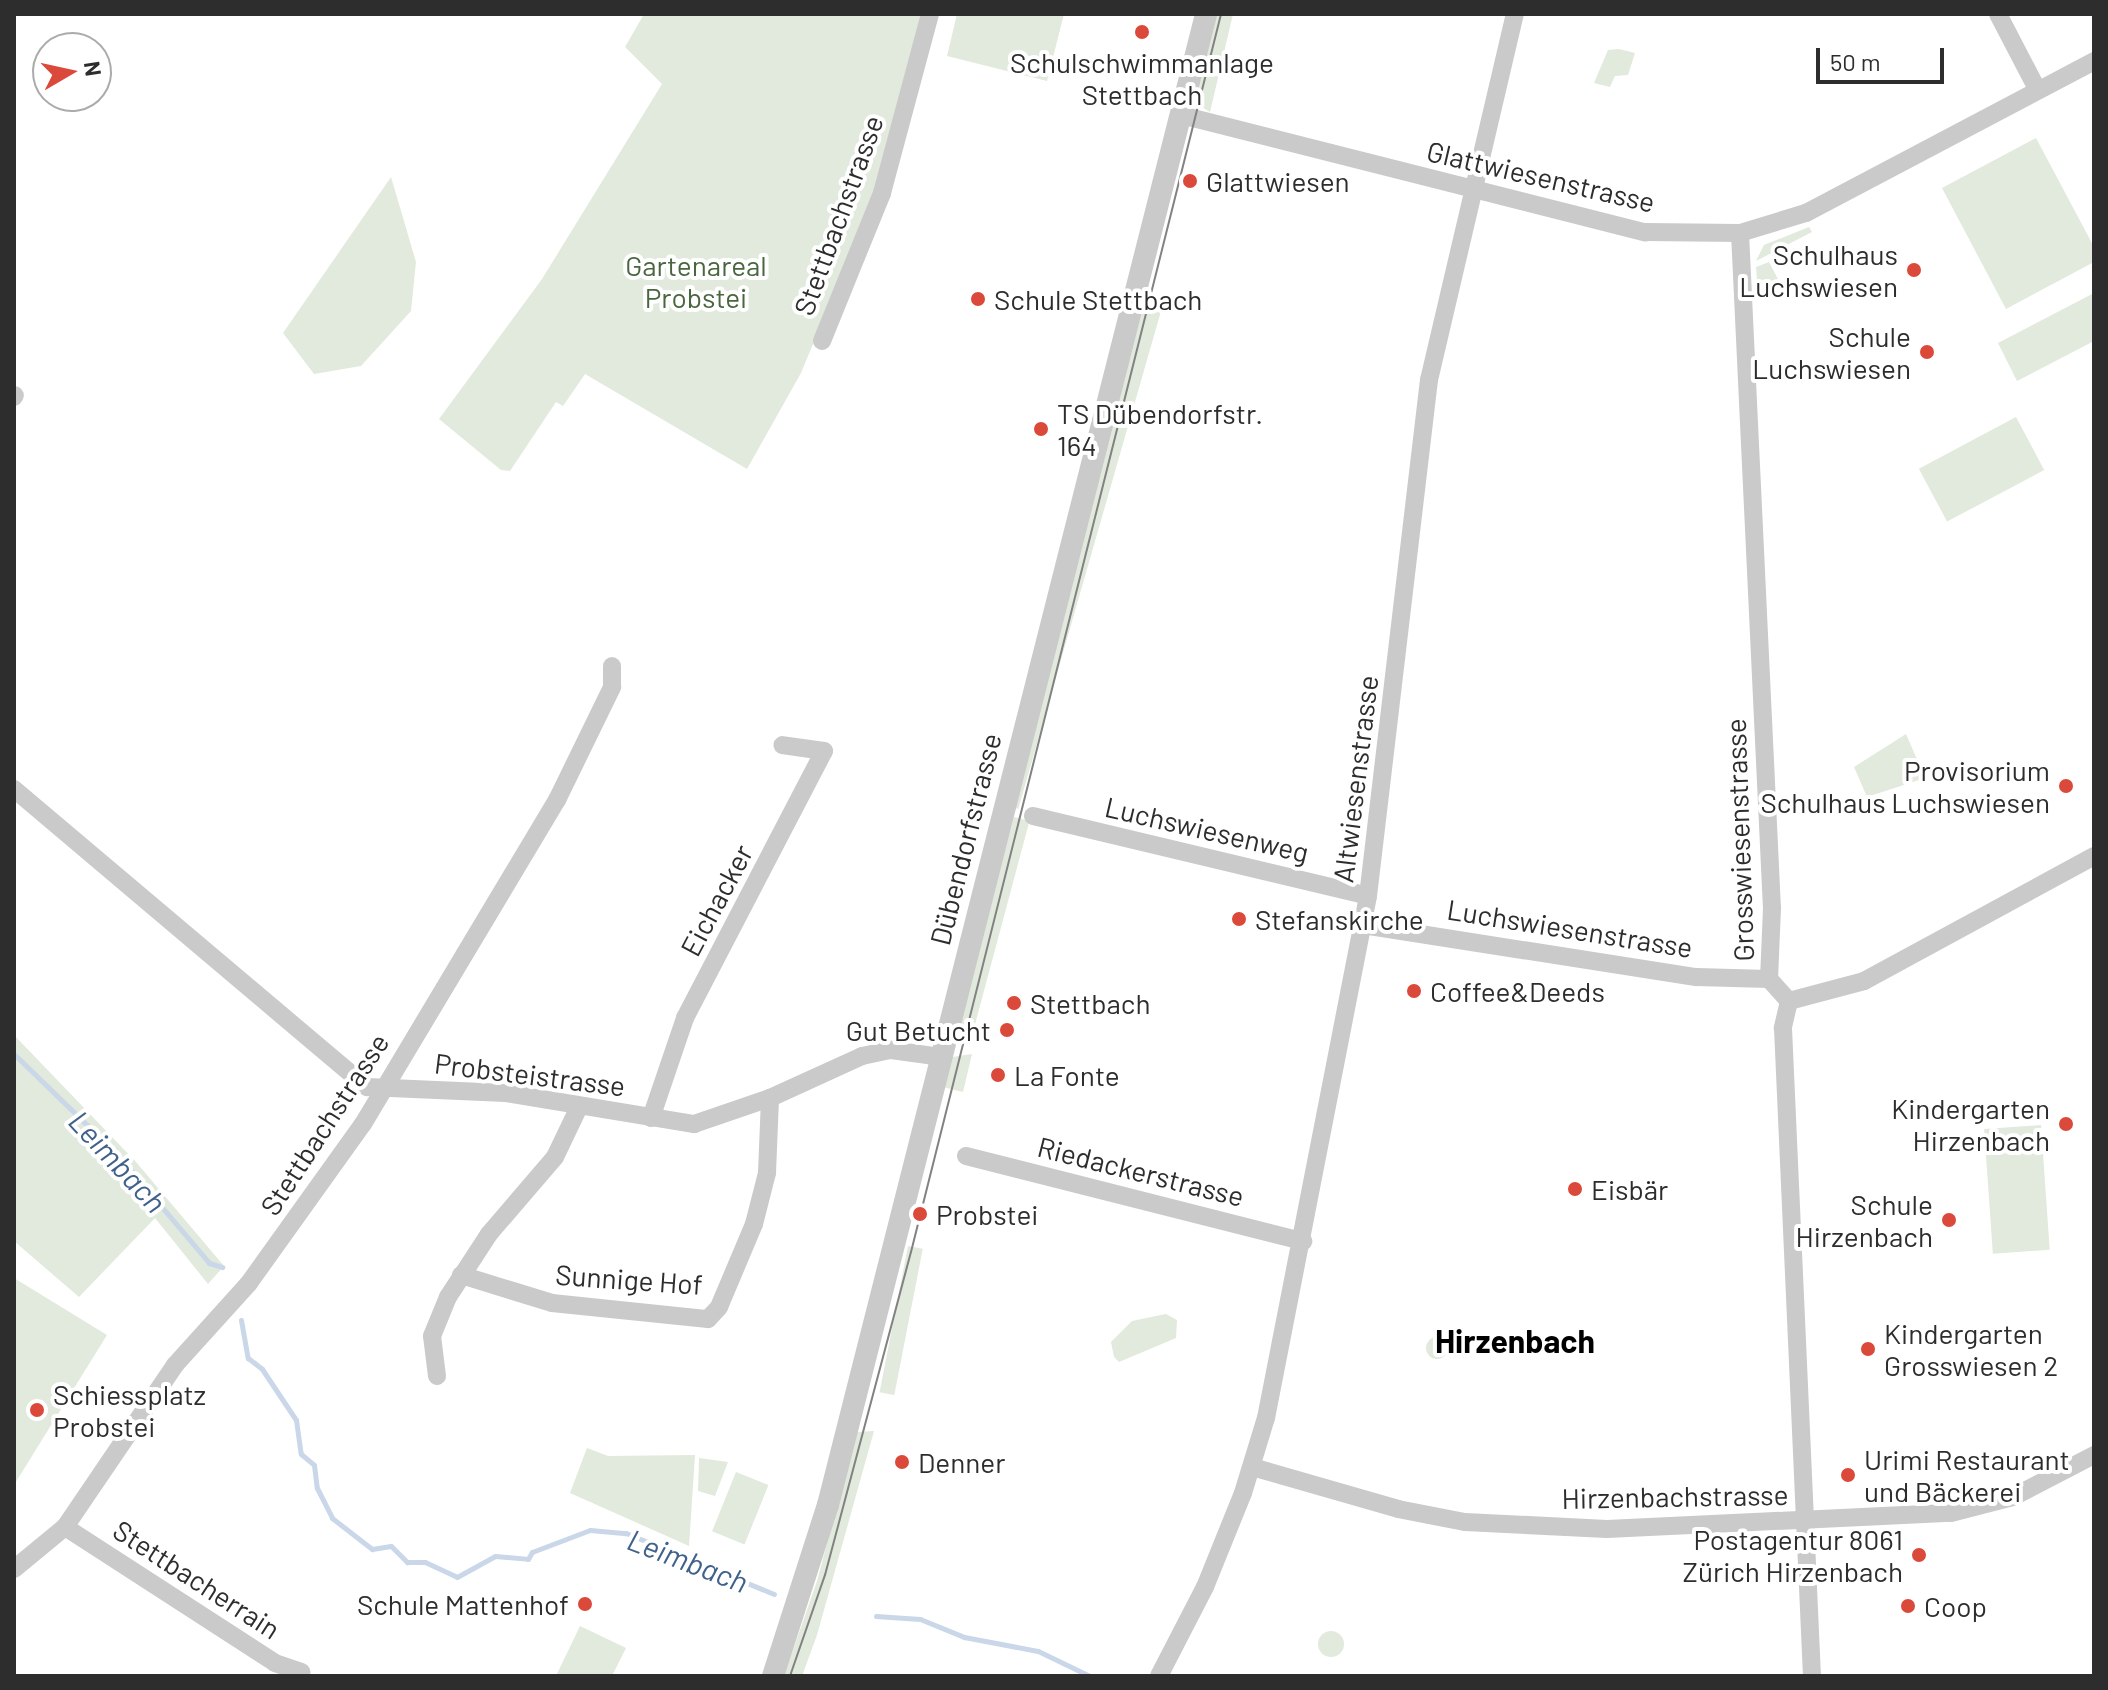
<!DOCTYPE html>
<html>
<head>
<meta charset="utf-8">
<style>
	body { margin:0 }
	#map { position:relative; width:2108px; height:1690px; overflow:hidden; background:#fff; font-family:Barlow,sans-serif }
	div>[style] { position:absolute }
	.green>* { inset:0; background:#e1eadc; transform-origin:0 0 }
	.round { border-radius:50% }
	.stream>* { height:5px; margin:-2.5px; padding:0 2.5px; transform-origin:2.5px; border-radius:2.5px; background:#c9d7e9 }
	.minor>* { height:18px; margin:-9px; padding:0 9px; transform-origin:9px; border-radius:9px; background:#cacaca }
	.tertiary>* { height:22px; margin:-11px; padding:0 11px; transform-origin:11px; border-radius:11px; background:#cacaca }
	.tram>* { height:2px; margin:-1px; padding:0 1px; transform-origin:1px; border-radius:1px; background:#828282 }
	.dots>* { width:22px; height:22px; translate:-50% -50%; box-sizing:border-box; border:4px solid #fff; border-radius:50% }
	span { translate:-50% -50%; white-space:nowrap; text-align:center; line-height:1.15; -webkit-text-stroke:8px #fff; paint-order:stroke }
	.poi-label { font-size:28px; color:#2d2d2d }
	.left { translate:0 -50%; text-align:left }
	.right { translate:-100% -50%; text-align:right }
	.street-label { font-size:28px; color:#2d2d2d }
	.park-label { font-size:28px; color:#49663e }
	.water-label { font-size:30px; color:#40618a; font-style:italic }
	.quarter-label { font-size:32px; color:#000; font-weight:700 }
	.frame { position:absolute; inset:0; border:16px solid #2d2d2d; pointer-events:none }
	.north { position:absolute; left:32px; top:32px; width:80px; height:80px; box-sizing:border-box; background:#fff; border:2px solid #ababab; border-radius:50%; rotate:81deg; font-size:22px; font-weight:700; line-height:32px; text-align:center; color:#2d2d2d }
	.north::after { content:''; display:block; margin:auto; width:28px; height:36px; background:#da4939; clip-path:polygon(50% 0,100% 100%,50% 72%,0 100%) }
	.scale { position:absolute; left:1816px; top:48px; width:128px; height:36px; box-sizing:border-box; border:4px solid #2d2d2d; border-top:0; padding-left:10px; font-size:24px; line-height:28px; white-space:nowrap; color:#2d2d2d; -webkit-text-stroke:6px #fff; paint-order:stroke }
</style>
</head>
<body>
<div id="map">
	<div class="green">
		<i style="clip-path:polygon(644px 14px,924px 14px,876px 191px,801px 373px,747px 469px,585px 374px,563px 406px,556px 402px,510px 471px,501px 470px,439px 419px,542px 279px,662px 84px,625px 47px)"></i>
		<i style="clip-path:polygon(957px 14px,1064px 14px,1047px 81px,947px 56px)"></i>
		<i style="clip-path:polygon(1216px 14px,1233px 14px,1210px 112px,1197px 104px,1196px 95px)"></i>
		<i style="clip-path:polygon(1619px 49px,1635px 53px,1628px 75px,1615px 76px,1610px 87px,1594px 83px,1608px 50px)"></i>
		<i style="clip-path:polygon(2036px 138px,2094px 247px,2094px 262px,2006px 309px,1942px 188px)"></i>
		<i style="clip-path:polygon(391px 177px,416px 262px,411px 311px,361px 366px,314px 374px,283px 333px)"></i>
		<i style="clip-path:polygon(1809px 227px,1812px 232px,1756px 261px,1764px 245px)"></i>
		<i style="clip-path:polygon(1769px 262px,1781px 285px,1758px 293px,1756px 267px)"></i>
		<i style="clip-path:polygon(2094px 293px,2094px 341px,2017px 381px,1998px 343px)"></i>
		<i style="left:1145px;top:298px;width:19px;height:526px;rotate:16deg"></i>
		<i style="left:2016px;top:417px;width:60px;height:110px;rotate:62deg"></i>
		<i style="clip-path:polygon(1906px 734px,1925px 778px,1867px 797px,1854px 767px)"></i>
		<i style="left:1014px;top:817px;width:16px;height:216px;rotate:15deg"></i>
		<i style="clip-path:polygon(14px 1035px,136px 1162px,224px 1266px,208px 1284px,155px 1218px,79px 1297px,14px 1241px)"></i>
		<i style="clip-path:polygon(972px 1054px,963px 1092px,943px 1087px,952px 1057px)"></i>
		<i style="left:2041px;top:1125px;width:125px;height:57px;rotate:86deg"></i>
		<i style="left:908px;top:1246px;width:15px;height:149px;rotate:11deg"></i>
		<i style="clip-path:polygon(14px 1278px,107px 1335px,14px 1485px)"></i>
		<i style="clip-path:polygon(1166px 1314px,1177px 1320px,1176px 1338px,1119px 1362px,1114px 1357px,1111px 1342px,1132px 1321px)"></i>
		<i class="round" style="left:1426px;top:1337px;width:22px;height:22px"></i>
		<i style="clip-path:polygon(874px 1431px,817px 1635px,802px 1676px,784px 1676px,817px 1581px,857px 1432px)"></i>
		<i style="clip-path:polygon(587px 1448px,608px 1456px,695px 1455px,689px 1546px,570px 1493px)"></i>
		<i style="clip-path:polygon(699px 1458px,728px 1462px,715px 1496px,698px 1491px)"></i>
		<i style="left:736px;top:1472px;width:35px;height:64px;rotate:22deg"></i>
		<i style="clip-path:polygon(580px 1626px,626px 1648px,612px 1676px,556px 1676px)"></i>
		<i class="round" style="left:1318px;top:1631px;width:26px;height:26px"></i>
	</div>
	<div class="stream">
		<i style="left:14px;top:1054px;width:144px;rotate:44.2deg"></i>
		<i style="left:117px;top:1154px;width:143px;rotate:49.8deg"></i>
		<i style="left:209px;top:1263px;width:14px;rotate:17deg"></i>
		<i style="left:241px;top:1320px;width:39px;rotate:80deg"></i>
		<i style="left:248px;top:1358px;width:18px;rotate:38deg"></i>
		<i style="left:262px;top:1369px;width:61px;rotate:56.3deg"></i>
		<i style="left:296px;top:1420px;width:34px;rotate:82deg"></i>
		<i style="left:301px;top:1454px;width:17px;rotate:40deg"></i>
		<i style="left:314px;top:1465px;width:23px;rotate:83deg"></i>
		<i style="left:317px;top:1488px;width:34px;rotate:63deg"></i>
		<i style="left:332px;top:1518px;width:51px;rotate:37.8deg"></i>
		<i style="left:372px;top:1549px;width:19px;rotate:-9deg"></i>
		<i style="left:391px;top:1546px;width:23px;rotate:45deg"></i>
		<i style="left:407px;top:1562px;width:18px"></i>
		<i style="left:425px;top:1562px;width:35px;rotate:25deg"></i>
		<i style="left:457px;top:1577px;width:43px;rotate:-28.9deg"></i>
		<i style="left:495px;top:1556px;width:33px;rotate:5deg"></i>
		<i style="left:528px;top:1559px;width:8px;rotate:-60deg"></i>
		<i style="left:532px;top:1552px;width:62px;rotate:-20.8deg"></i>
		<i style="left:590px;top:1530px;width:36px;rotate:5deg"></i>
		<i style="left:626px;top:1533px;width:160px;rotate:22.4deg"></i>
		<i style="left:876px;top:1616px;width:44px;rotate:3.9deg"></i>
		<i style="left:920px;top:1619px;width:48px;rotate:22.2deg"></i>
		<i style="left:964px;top:1637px;width:75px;rotate:10.7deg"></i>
		<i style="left:1038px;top:1651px;width:58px;rotate:25.7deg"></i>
	</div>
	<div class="minor">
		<i style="left:1998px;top:14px;width:85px;rotate:62.5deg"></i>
		<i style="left:1181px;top:115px;width:479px;rotate:14.2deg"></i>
		<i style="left:1645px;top:232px;width:95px;rotate:0.6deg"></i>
		<i style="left:1740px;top:233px;width:69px;rotate:-16.9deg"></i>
		<i style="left:1806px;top:213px;width:326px;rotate:-27.8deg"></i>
		<i style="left:1740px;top:233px;width:676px;rotate:87.29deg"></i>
		<i style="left:1772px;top:908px;width:71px;rotate:92.4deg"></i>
		<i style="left:1769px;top:979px;width:30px;rotate:48deg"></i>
		<i style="left:822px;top:341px;width:160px;rotate:-67.9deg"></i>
		<i style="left:882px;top:193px;width:185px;rotate:-75deg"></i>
		<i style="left:14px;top:397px;width:2px;rotate:-63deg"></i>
		<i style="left:14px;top:789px;width:462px;rotate:40.2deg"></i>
		<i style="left:367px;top:1087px;width:139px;rotate:2.5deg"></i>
		<i style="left:506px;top:1093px;width:191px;rotate:9.4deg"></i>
		<i style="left:694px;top:1124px;width:80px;rotate:-18.9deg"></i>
		<i style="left:770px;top:1098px;width:101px;rotate:-24.5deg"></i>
		<i style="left:862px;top:1056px;width:30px;rotate:-12deg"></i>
		<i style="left:891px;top:1050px;width:50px;rotate:8deg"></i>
		<i style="left:1033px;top:816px;width:344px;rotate:13.4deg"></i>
		<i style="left:1363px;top:925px;width:337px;rotate:8.9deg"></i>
		<i style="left:1696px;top:977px;width:73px;rotate:1.6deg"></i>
		<i style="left:1789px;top:1001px;width:28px;rotate:103deg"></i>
		<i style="left:1783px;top:1028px;width:649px;rotate:87.44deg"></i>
		<i style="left:1789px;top:1001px;width:78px;rotate:-14.9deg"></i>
		<i style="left:1864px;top:981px;width:262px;rotate:-28.5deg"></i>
		<i style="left:651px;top:1118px;width:106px;rotate:-71.2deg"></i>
		<i style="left:685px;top:1018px;width:301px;rotate:-62.5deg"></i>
		<i style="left:824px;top:751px;width:42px;rotate:-171.9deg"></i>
		<i style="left:966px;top:1156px;width:348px;rotate:14.2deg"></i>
		<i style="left:461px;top:1275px;width:95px;rotate:17.1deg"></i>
		<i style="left:552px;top:1303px;width:157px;rotate:5.9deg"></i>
		<i style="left:708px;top:1319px;width:16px;rotate:-47deg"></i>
		<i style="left:719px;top:1307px;width:90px;rotate:-67.1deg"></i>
		<i style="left:754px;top:1224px;width:53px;rotate:-75.7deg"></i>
		<i style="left:767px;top:1173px;width:75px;rotate:-87.7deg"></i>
		<i style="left:437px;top:1376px;width:40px;rotate:-97.1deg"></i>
		<i style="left:432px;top:1336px;width:42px;rotate:-67.7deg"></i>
		<i style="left:448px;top:1297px;width:75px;rotate:-56.9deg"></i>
		<i style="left:489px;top:1234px;width:101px;rotate:-49.4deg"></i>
		<i style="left:555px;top:1157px;width:55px;rotate:-64.4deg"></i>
		<i style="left:1252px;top:1467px;width:152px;rotate:16deg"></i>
		<i style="left:1398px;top:1509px;width:68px;rotate:11deg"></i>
		<i style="left:1465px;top:1522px;width:142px;rotate:2.8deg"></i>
		<i style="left:1607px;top:1529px;width:344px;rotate:-2.7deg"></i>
		<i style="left:1951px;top:1513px;width:64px;rotate:-14.5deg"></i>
		<i style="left:2013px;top:1497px;width:91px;rotate:-27.4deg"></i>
		<i style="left:65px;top:1527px;width:250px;rotate:32.9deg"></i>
		<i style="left:275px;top:1663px;width:28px;rotate:19deg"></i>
		<i style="left:14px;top:1569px;width:66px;rotate:-39.5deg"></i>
		<i style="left:65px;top:1527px;width:196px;rotate:-55.8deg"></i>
		<i style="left:175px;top:1365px;width:110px;rotate:-47.9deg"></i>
		<i style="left:249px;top:1283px;width:196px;rotate:-54.4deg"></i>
		<i style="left:363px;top:1124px;width:378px;rotate:-59.1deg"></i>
		<i style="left:557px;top:800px;width:126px;rotate:-64deg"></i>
		<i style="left:612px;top:687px;width:21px;rotate:-90deg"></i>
		<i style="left:1159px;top:1676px;width:100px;rotate:-62.7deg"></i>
		<i style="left:1205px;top:1587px;width:101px;rotate:-68deg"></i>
		<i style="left:1243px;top:1493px;width:78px;rotate:-73deg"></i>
		<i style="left:1266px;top:1418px;width:532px;rotate:-78.94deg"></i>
		<i style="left:1368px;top:896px;width:520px;rotate:-83.26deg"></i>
		<i style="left:1429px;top:380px;width:376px;rotate:-76.8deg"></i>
	</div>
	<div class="tertiary">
		<i style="left:773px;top:1676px;width:180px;rotate:-72.2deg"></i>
		<i style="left:828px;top:1505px;width:1538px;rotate:-75.77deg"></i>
	</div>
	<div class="tram">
		<i style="left:790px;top:1676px;width:107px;rotate:-70.9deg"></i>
		<i style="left:825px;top:1575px;width:334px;rotate:-75.1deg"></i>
		<i style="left:911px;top:1252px;width:1276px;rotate:-75.94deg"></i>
	</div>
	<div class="dots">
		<i style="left:1142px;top:32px;background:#da4939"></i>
		<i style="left:1190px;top:181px;background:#da4939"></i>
		<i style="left:1914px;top:270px;background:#da4939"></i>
		<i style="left:978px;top:299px;background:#da4939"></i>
		<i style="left:1927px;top:352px;background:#da4939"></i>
		<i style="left:1041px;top:429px;background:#da4939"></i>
		<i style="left:2066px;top:786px;background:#da4939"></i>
		<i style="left:1239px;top:919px;background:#da4939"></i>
		<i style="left:1414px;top:991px;background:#da4939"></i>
		<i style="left:1014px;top:1003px;background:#da4939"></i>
		<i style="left:1007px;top:1030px;background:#da4939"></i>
		<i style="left:998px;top:1075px;background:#da4939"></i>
		<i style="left:2066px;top:1124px;background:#da4939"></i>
		<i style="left:1575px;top:1189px;background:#da4939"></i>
		<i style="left:920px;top:1214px;background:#da4939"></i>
		<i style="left:1949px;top:1220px;background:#da4939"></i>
		<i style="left:1868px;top:1349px;background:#da4939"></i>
		<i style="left:37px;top:1410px;background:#da4939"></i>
		<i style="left:902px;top:1462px;background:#da4939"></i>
		<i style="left:1848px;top:1475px;background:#da4939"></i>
		<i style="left:1919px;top:1555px;background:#da4939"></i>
		<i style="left:585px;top:1604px;background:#da4939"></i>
		<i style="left:1908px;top:1606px;background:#da4939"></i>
	</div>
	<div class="poi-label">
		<span style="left:1142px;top:78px">Schulschwimmanlage<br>Stettbach</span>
		<span class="left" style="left:1206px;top:181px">Glattwiesen</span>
		<span class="right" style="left:1898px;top:270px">Schulhaus<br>Luchswiesen</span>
		<span class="left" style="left:994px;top:299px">Schule Stettbach</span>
		<span class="right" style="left:1911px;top:352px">Schule<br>Luchswiesen</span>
		<span class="left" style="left:1057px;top:429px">TS Dübendorfstr.<br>164</span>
		<span class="right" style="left:2050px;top:786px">Provisorium<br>Schulhaus Luchswiesen</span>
		<span class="left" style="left:1255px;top:919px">Stefanskirche</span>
		<span class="left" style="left:1430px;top:991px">Coffee&amp;Deeds</span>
		<span class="left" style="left:1030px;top:1003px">Stettbach</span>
		<span class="right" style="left:991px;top:1030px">Gut Betucht</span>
		<span class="left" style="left:1014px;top:1075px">La Fonte</span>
		<span class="right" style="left:2050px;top:1124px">Kindergarten<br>Hirzenbach</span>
		<span class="left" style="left:1591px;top:1189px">Eisbär</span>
		<span class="right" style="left:1933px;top:1220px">Schule<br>Hirzenbach</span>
		<span class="left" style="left:936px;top:1214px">Probstei</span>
		<span class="left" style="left:1884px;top:1349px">Kindergarten<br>Grosswiesen 2</span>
		<span class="left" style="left:53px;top:1410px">Schiessplatz<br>Probstei</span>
		<span class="left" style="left:1864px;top:1475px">Urimi Restaurant<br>und Bäckerei</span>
		<span class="left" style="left:918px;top:1462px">Denner</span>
		<span class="right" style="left:1903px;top:1555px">Postagentur 8061<br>Zürich Hirzenbach</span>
		<span class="right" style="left:569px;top:1604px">Schule Mattenhof</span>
		<span class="left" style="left:1924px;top:1606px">Coop</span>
	</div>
	<div class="street-label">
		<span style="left:1541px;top:176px;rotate:13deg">Glattwiesenstrasse</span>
		<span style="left:838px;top:215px;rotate:-70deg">Stettbachstrasse</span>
		<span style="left:1355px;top:779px;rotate:-83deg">Altwiesenstrasse</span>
		<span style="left:1207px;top:829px;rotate:13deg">Luchswiesenweg</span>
		<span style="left:965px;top:839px;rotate:-76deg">Dübendorfstrasse</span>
		<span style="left:1739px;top:840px;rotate:-92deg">Grosswiesenstrasse</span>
		<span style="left:716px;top:900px;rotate:-62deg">Eichacker</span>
		<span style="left:1570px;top:928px;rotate:9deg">Luchswiesenstrasse</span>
		<span style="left:530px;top:1074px;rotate:7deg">Probsteistrasse</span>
		<span style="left:324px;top:1124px;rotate:-57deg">Stettbachstrasse</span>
		<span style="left:1141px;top:1171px;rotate:14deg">Riedackerstrasse</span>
		<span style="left:629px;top:1279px;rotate:4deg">Sunnige Hof</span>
		<span style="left:1675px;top:1496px;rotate:-1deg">Hirzenbachstrasse</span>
		<span style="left:197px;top:1579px;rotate:33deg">Stettbacherrain</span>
	</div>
	<div class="park-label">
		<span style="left:696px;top:281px">Gartenareal<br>Probstei</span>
	</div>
	<div class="water-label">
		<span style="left:118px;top:1161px;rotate:47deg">Leimbach</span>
		<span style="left:688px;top:1560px;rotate:21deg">Leimbach</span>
	</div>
	<div class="quarter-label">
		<span style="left:1515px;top:1340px">Hirzenbach</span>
	</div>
	<div class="frame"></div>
	<div class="north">N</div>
	<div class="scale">50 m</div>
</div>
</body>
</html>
